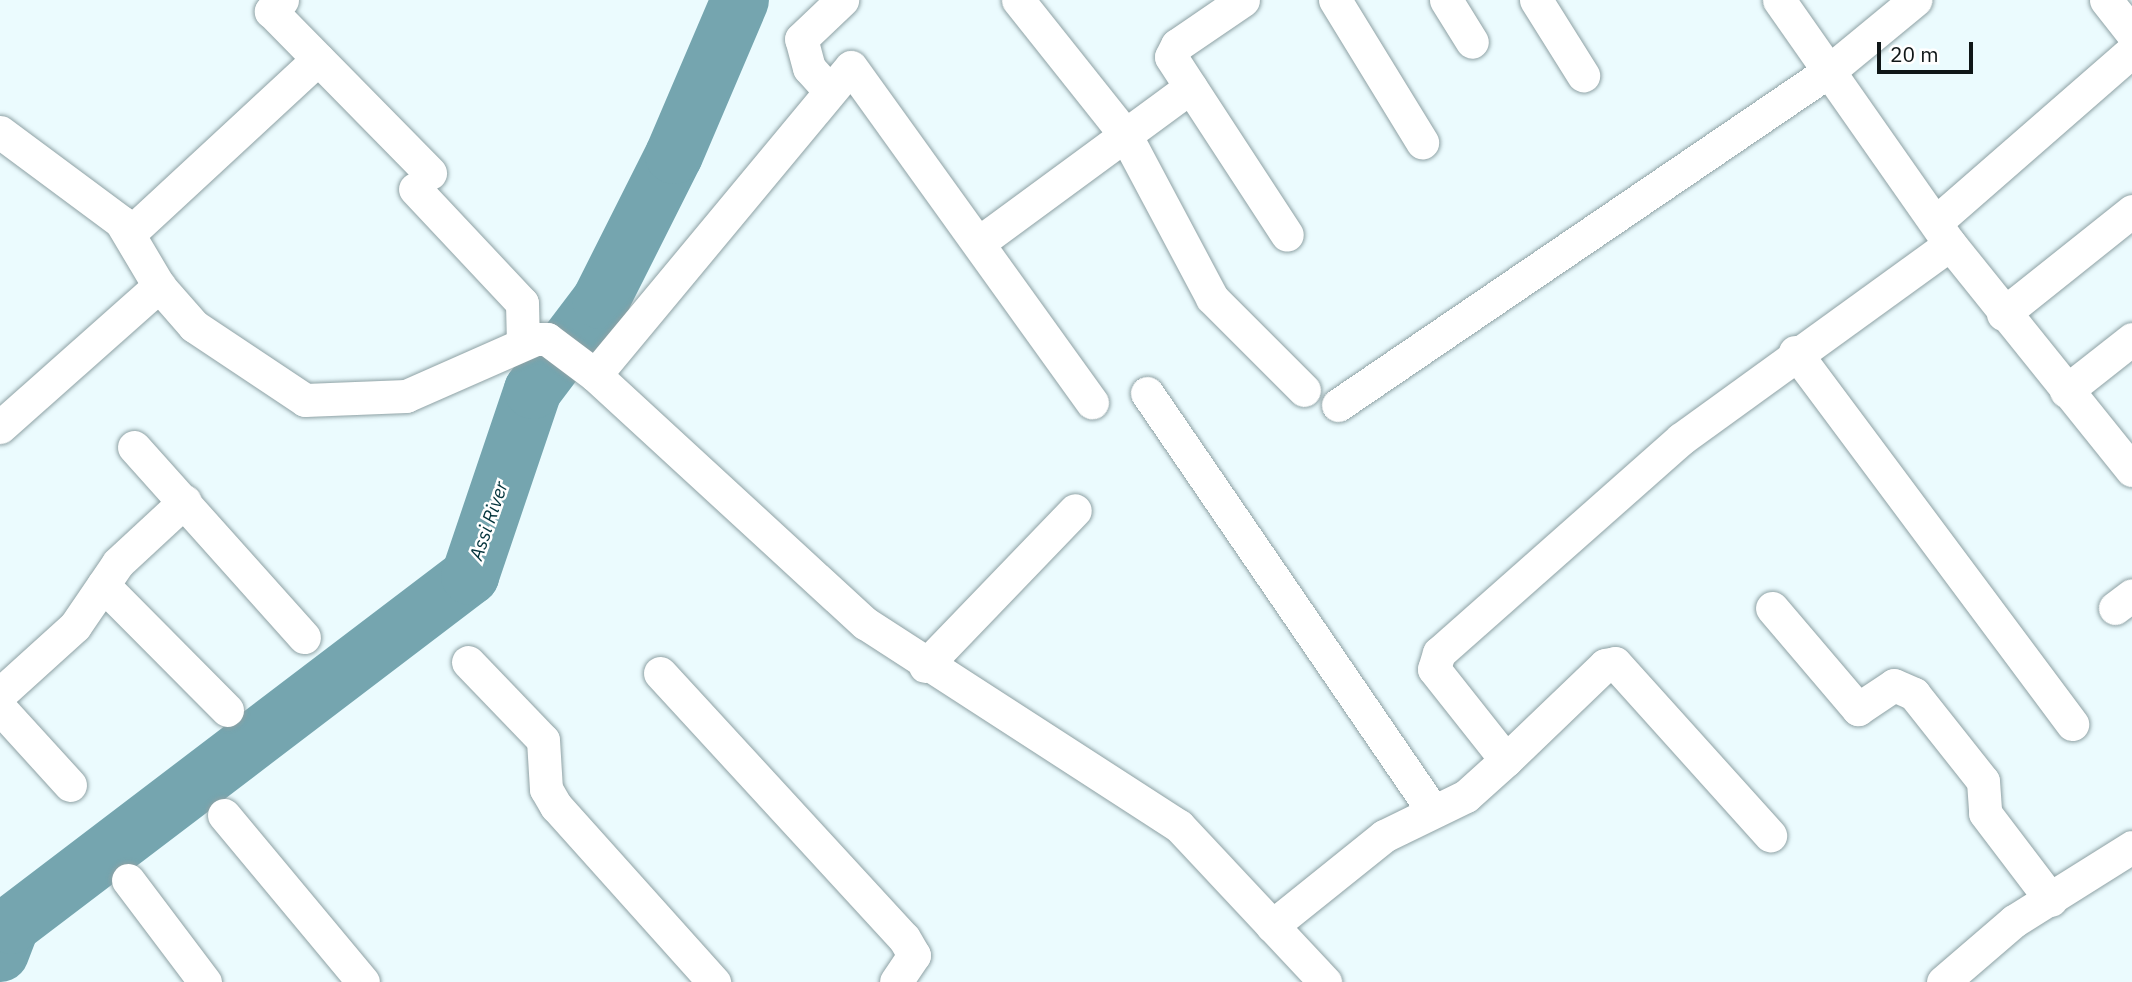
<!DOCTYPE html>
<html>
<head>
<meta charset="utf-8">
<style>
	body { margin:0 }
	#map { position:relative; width:2132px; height:982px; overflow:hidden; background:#ebfbfe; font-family:"IBM Plex Sans",sans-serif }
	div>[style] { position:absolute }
	.river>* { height:58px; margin:-29px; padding:0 29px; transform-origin:29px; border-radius:29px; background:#75a5af }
	.roads { filter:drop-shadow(0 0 2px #8ea1a4) drop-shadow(0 0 2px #8ea1a4) }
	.minor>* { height:33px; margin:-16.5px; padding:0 16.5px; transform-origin:16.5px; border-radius:16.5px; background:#fff }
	span { translate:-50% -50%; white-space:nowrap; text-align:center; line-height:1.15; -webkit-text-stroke:5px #fff; paint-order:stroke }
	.water-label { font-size:19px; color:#02333b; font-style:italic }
	.scale { position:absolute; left:1877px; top:42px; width:96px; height:32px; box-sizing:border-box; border:4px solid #0f1617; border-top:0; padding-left:9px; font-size:21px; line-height:24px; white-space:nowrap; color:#0f1617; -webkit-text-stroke:5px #fff; paint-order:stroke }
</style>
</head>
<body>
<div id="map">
	<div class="river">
		<i style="left:0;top:953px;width:30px;rotate:-69deg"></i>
		<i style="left:11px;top:925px;width:577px;rotate:-37.25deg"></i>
		<i style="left:470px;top:576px;width:196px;rotate:-71.3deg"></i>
		<i style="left:533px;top:390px;width:113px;rotate:-52.9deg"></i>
		<i style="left:601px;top:300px;width:162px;rotate:-63.3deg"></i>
		<i style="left:674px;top:155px;width:168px;rotate:-66.9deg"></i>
	</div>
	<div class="roads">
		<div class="minor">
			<i style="left:282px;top:0;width:16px;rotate:135deg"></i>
			<i style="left:271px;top:11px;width:227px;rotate:45.5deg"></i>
			<i style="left:1018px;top:0;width:174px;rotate:51.5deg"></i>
			<i style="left:1126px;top:136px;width:183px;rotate:62deg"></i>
			<i style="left:1212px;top:298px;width:130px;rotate:45deg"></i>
			<i style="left:1243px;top:0;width:80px;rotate:145.7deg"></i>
			<i style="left:1177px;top:45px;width:13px;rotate:117deg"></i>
			<i style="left:1171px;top:57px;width:212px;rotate:56.9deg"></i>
			<i style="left:1335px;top:0;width:167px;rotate:58.5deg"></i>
			<i style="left:1446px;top:0;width:49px;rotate:58.2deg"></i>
			<i style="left:1536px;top:0;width:89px;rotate:57.9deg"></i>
			<i style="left:1779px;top:0;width:298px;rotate:55deg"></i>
			<i style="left:1950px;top:244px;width:290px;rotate:51.2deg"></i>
			<i style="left:2106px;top:0;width:42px;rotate:51.8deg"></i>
			<i style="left:828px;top:89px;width:28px;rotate:-132deg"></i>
			<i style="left:809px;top:68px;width:30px;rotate:-105deg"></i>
			<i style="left:801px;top:39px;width:57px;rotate:-43.6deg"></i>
			<i style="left:0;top:132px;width:151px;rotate:36.6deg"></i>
			<i style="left:121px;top:222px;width:74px;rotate:59.3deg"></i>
			<i style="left:159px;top:286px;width:53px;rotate:48.8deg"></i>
			<i style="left:194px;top:326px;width:133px;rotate:33.7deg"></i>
			<i style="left:305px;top:400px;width:101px;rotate:-2.3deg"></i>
			<i style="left:406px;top:396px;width:141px;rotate:-23.8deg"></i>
			<i style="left:535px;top:339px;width:12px"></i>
			<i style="left:547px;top:339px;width:60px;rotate:36.9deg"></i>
			<i style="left:595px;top:375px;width:367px;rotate:42.6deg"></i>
			<i style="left:865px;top:623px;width:374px;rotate:32.9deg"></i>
			<i style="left:1179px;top:826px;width:214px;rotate:46.9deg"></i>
			<i style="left:415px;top:189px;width:156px;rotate:46.8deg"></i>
			<i style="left:522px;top:303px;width:40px;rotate:88.6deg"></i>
			<i style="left:1936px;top:222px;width:260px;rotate:-41.1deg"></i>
			<i style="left:130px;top:233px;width:256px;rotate:-42.8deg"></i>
			<i style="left:981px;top:241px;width:260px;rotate:-36.3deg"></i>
			<i style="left:2003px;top:314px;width:165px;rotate:-38.6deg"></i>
			<i style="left:1795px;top:352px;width:464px;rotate:53.3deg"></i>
			<i style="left:595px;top:375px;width:400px;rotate:-50.3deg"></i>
			<i style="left:851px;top:67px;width:413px;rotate:54.3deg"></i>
			<i style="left:2066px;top:391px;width:84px;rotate:-38.2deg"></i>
			<i style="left:1147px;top:393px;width:506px;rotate:55.62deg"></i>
			<i style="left:1338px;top:405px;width:594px;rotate:-34.23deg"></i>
			<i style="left:1829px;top:71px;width:112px;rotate:-39.5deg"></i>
			<i style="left:0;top:427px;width:213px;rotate:-41.6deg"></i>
			<i style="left:134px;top:447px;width:255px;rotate:48.2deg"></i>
			<i style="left:103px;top:585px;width:176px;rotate:45.2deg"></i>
			<i style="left:1772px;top:608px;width:133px;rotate:49.6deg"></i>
			<i style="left:1858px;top:709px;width:43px;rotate:-33.7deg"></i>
			<i style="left:1894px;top:685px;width:22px;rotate:24deg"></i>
			<i style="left:1914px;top:694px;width:111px;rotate:51.6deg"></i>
			<i style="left:1983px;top:781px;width:32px;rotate:86deg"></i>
			<i style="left:1985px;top:813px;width:109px;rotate:52.8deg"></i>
			<i style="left:2115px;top:608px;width:21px;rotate:-37deg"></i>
			<i style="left:468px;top:662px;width:108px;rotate:46.1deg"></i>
			<i style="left:543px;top:740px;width:49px;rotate:86.5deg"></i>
			<i style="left:546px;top:789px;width:20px;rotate:60deg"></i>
			<i style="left:556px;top:806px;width:237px;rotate:48.1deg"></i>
			<i style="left:925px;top:666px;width:216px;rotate:-46.1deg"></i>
			<i style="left:660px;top:673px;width:360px;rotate:47.4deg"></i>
			<i style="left:904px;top:938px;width:20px;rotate:60deg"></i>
			<i style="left:914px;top:955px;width:32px;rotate:124deg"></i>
			<i style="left:0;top:694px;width:101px;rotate:-42.2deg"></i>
			<i style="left:75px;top:626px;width:76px;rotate:-55.7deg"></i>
			<i style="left:118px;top:563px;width:91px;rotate:-42.8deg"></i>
			<i style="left:0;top:708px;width:104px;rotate:47.7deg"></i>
			<i style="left:1506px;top:760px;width:137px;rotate:-43.8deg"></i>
			<i style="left:1605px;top:665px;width:10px;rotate:-11deg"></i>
			<i style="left:1615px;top:663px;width:232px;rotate:48deg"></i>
			<i style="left:224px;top:815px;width:217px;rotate:50.2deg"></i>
			<i style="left:128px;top:880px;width:128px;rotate:53deg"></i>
			<i style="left:1272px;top:926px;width:144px;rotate:-38.8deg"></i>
			<i style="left:1384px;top:836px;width:91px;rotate:-26deg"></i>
			<i style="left:1466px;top:796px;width:54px;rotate:-42deg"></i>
			<i style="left:1506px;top:760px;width:116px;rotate:-128.4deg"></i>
			<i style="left:1434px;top:669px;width:17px;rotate:-73deg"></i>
			<i style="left:1439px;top:653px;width:323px;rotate:-41.5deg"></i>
			<i style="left:1681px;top:439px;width:332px;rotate:-35.9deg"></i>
			<i style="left:1943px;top:982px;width:94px;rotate:-40.7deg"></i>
			<i style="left:2014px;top:921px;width:139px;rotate:-32.1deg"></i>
		</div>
	</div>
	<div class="water-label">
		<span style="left:489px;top:521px;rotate:-71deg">Assi River</span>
	</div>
	<div class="scale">20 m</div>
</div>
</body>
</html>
